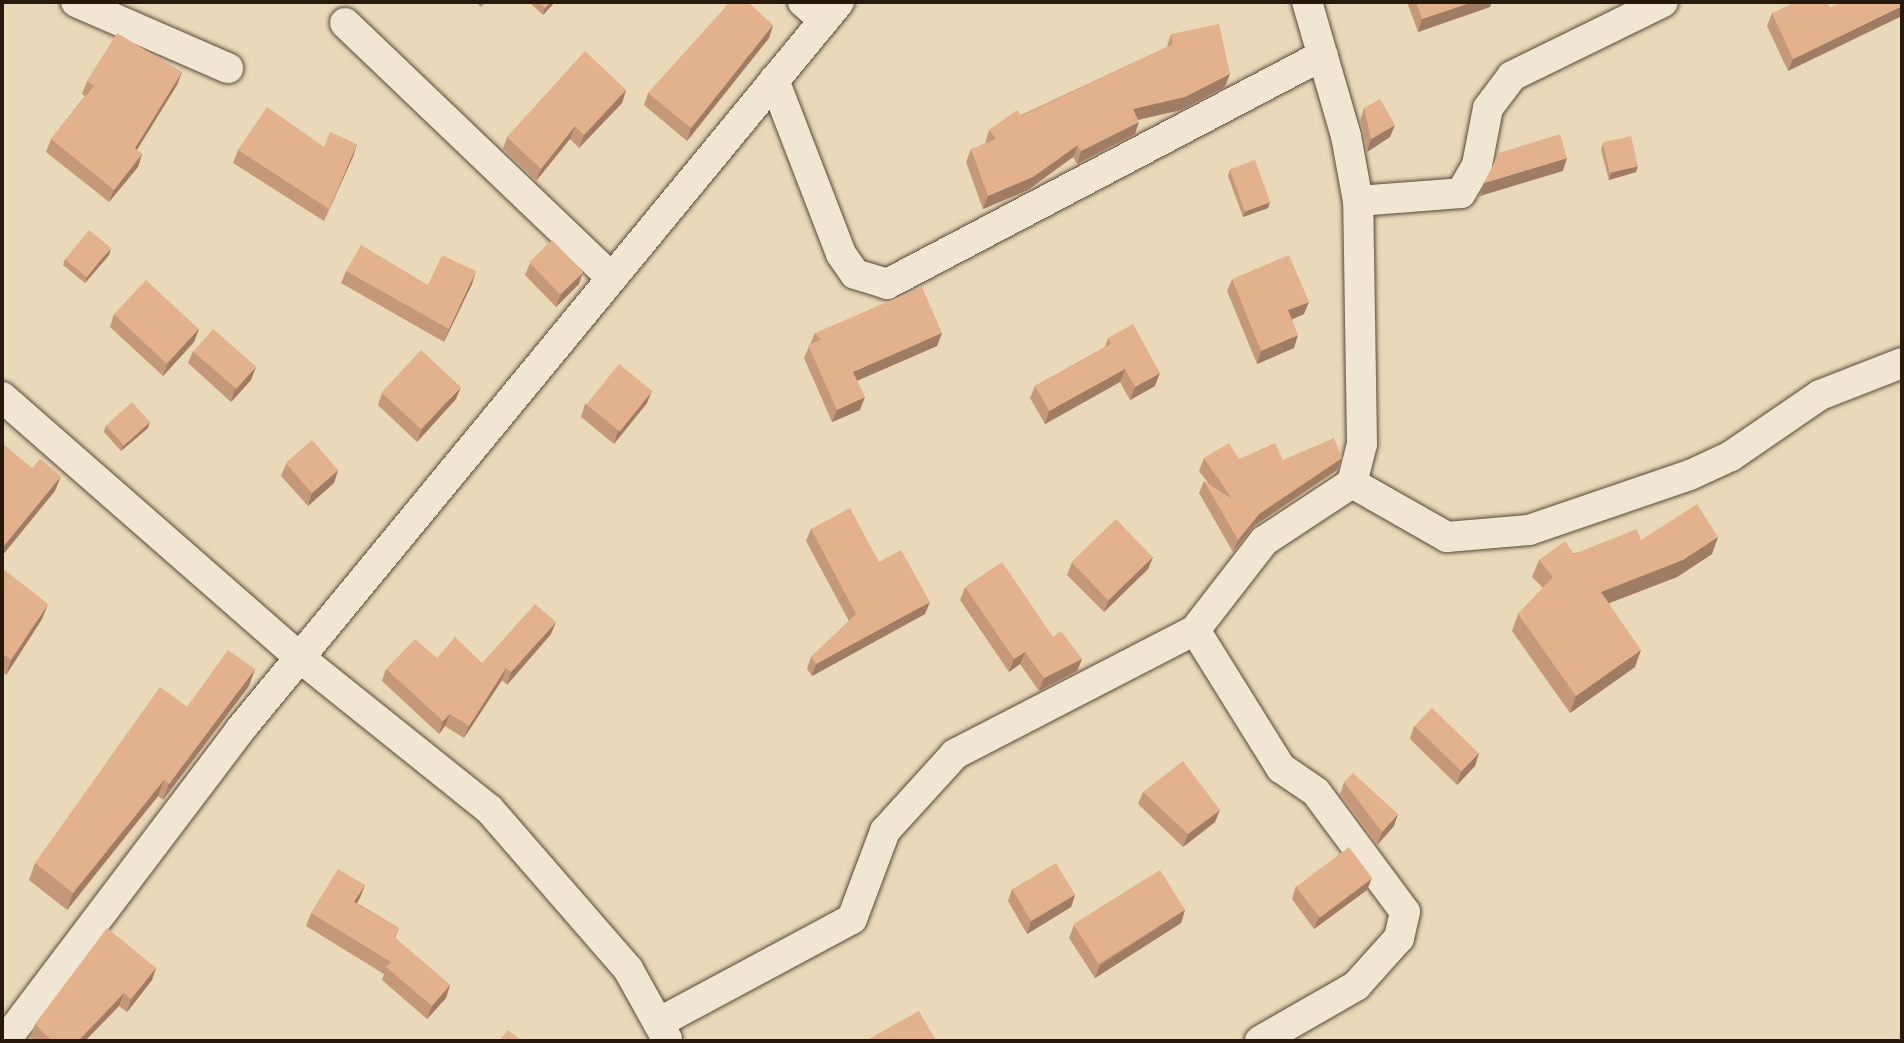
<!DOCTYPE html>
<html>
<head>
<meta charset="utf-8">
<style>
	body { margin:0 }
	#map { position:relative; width:1904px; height:1043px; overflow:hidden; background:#ead9b8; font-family:"IM FELL Double Pica",serif }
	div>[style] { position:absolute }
	.roads { filter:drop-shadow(0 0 2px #574937) drop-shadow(0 0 2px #574937) }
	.street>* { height:30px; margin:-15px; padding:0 15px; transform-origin:15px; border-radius:15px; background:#f1e6d1 }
	.wall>* { inset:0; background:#c49879 }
	.shaded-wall>* { inset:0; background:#a07c63 }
	.building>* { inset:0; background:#e4b18d; transform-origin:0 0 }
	span { translate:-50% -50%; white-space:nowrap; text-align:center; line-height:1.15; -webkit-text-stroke:5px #f1e6d1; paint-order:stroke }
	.frame { position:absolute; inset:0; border:4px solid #26190c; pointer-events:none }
</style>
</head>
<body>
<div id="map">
	<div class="roads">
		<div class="street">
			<i style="left:76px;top:2px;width:166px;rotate:23.5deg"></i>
			<i style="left:803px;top:2px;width:28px;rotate:41deg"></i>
			<i style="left:345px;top:23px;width:369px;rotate:43.7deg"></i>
			<i style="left:774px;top:80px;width:186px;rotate:68.9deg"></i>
			<i style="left:841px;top:254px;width:24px;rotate:55deg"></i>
			<i style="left:855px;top:274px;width:34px;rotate:17deg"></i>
			<i style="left:887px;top:284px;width:492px;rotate:-27.7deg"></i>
			<i style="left:1358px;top:201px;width:103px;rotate:-4.4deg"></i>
			<i style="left:1461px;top:193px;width:32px;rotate:-60deg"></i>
			<i style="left:1477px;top:165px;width:58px;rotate:-79.1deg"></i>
			<i style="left:1488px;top:108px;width:40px;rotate:-53deg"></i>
			<i style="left:1512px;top:76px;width:168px;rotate:-26.1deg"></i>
			<i style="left:2px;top:397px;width:395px;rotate:41.2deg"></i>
			<i style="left:299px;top:657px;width:243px;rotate:38.7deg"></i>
			<i style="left:489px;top:809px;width:212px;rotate:49deg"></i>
			<i style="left:628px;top:969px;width:80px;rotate:60.9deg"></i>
			<i style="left:1352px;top:483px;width:109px;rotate:29.6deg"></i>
			<i style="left:1447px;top:537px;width:82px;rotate:-4.9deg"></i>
			<i style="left:1529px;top:530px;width:170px;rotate:-18.9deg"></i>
			<i style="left:1690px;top:475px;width:45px;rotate:-24.9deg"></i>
			<i style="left:1731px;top:456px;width:108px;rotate:-34.4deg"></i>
			<i style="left:1820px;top:395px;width:88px;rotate:-21.3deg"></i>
			<i style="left:1195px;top:630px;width:163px;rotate:58.1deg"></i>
			<i style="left:1281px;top:768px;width:42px;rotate:34.4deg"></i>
			<i style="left:1316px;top:792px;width:149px;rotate:53.4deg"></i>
			<i style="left:1405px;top:912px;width:27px;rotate:103deg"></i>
			<i style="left:1399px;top:938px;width:64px;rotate:131.9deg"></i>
			<i style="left:1356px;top:986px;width:111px;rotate:150.2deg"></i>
			<i style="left:658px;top:1023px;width:220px;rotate:-28.2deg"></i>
			<i style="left:852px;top:919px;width:94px;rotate:-69.4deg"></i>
			<i style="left:885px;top:831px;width:104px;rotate:-47.7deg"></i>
			<i style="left:955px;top:754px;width:270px;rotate:-27.3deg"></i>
			<i style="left:1195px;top:630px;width:113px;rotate:-52.2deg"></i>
			<i style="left:1264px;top:541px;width:105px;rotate:-33.4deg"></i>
			<i style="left:1352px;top:483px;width:40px;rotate:-75.6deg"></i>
			<i style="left:1362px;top:444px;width:243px;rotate:-90.9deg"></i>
			<i style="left:1358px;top:201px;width:66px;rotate:-100.5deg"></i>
			<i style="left:1346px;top:136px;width:140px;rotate:-106.2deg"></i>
			<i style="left:5px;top:1041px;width:390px;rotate:-52.9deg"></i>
			<i style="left:240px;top:730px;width:943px;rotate:-50.55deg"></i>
		</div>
	</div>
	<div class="wall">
		<i style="clip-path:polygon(475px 2px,486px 2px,481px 7px)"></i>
		<i style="clip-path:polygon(529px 2px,555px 2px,543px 15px)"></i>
		<i style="clip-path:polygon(1407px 2px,1492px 2px,1490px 7px,1418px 32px)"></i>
		<i style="clip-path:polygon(1827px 2px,1788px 71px,1767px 26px,1772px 13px)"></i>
		<i style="clip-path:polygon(773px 25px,769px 38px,687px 141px,644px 105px,648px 93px)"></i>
		<i style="clip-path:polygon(1171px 34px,1225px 87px,1181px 110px,1138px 120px,1135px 134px,1077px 164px,1073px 157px,1028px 190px,983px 209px,966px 162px,971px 149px,985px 144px,989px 130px,1167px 47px)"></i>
		<i style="clip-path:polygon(182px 72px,177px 85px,137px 150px,142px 154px,138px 167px,109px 202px,46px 152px,51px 139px,85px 96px,82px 94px,87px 81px)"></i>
		<i style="clip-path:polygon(626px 90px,622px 103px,579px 148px,570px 139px,536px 181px,503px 149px,507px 137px)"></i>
		<i style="clip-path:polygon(1364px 108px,1390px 137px,1367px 152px,1360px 121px)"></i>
		<i style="clip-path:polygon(1603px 143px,1636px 172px,1609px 180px,1601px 150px)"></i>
		<i style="clip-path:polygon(357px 144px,324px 221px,233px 163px,238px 150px,324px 147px)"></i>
		<i style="clip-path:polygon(1230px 169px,1268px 208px,1243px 217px,1228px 176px)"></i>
		<i style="clip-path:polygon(109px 255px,85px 283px,63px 265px,65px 259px)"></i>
		<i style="clip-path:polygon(530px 263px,579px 284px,556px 307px,525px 275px)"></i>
		<i style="clip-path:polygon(346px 271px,428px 285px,472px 284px,444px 342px,341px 283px)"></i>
		<i style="clip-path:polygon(1232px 279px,1304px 314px,1292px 319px,1294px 348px,1257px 364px,1227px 291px)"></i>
		<i style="clip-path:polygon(114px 314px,199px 329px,194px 342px,163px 376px,110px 327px)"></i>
		<i style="clip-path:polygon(815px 333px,942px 333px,937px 346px,857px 381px,860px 410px,832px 422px,804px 358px)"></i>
		<i style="clip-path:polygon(1108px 338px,1155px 386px,1130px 400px,1120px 382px,1045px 424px,1030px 398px,1035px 386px,1105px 347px)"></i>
		<i style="clip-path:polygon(193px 351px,251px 380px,231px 402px,188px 363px)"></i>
		<i style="clip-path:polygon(382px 393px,456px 399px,417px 442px,378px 405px)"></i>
		<i style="clip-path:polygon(647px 403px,614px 444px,581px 417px,585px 404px)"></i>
		<i style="clip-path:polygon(106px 425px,148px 428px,121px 451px,104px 432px)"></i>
		<i style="clip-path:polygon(1204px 458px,1283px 460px,1342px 458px,1337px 470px,1254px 526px,1233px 552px,1199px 493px,1204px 481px,1209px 484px,1199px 471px)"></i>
		<i style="clip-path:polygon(286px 464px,338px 470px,334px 483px,308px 506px,281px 476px)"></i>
		<i style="clip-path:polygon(811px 529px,879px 562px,925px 614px,812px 676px,807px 669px,811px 657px,849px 621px,806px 541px)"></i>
		<i style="clip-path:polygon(1641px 540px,1712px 554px,1677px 577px,1609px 603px,1635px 667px,1570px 713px,1512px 631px,1518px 614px,1543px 588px,1532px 577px,1539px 560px)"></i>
		<i style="clip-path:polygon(1153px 557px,1148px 569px,1104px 612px,1067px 575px,1072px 562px)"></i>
		<i style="clip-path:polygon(2px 568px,42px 619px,6px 675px,2px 672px)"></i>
		<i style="clip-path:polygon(965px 587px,1082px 659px,1077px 671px,1039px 691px,1020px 664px,1009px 672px,960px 600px)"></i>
		<i style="clip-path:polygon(551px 634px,507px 685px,502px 680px,464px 738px,445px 726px,439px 734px,382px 681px,386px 669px,437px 658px,482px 663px)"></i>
		<i style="clip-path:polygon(249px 686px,163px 800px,158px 796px,67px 910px,29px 880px,35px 863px,187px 707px)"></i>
		<i style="clip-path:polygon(1414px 726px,1479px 753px,1475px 766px,1457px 785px,1410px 739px)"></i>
		<i style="clip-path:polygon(1344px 782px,1394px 826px,1377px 845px,1340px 795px)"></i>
		<i style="clip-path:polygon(1143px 792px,1215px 822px,1183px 847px,1138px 804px)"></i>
		<i style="clip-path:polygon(1372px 878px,1367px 890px,1314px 929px,1292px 899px,1296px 886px)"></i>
		<i style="clip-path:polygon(365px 885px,357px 903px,399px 928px,395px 938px,450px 985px,446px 998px,427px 1019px,382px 980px,384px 974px,306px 926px,311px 913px)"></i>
		<i style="clip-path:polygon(1012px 889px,1075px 895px,1071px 907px,1027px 934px,1008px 901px)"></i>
		<i style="clip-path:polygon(1185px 910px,1181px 923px,1095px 978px,1069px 938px,1074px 925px)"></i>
		<i style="clip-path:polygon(156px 968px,152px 980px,127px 1012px,119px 1006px,85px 1041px,34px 1041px,30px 1037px,35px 1024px)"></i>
	</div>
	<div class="shaded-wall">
		<i style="clip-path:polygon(551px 2px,555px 2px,543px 15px,545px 8px)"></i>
		<i style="clip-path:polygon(1473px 2px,1492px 2px,1490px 7px,1418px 32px,1422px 19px)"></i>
		<i style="clip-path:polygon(1902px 6px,1902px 16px,1788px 71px,1793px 59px)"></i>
		<i style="clip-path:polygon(773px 25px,769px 38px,687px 141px,691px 128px)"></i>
		<i style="clip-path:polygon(182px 72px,177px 85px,130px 161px,135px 148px)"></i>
		<i style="clip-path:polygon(1230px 74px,1225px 87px,1181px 110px,1128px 122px,1133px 109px)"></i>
		<i style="clip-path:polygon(626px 90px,622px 103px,579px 148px,584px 135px)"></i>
		<i style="clip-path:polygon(1139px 122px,1135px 134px,1077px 164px,1081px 151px)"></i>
		<i style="clip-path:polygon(1395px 125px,1390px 137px,1367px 152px,1371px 139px)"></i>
		<i style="clip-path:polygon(575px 126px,570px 139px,536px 181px,541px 169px)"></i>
		<i style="clip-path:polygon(357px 144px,353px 157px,324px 221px,329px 209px)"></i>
		<i style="clip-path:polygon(1078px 145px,1073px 157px,1028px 190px,983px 209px,988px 196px)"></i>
		<i style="clip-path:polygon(142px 154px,138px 167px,109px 202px,114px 190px)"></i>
		<i style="clip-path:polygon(1567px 158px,1563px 171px,1480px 196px,1484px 183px)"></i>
		<i style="clip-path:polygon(1638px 166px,1636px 172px,1609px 180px,1611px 173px)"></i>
		<i style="clip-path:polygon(1270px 202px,1268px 208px,1243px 217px,1246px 211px)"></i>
		<i style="clip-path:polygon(111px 248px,109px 255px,85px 283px,87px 277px)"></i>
		<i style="clip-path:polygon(476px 271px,472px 284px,444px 342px,449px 329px)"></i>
		<i style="clip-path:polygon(583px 272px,579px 284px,556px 307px,561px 294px)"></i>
		<i style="clip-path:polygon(1309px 302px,1304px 314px,1284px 323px,1288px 310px)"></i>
		<i style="clip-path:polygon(199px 329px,194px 342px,163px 376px,168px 363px)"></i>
		<i style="clip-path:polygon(942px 333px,937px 346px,849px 384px,853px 372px)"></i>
		<i style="clip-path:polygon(1298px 335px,1294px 348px,1257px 364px,1261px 351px)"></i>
		<i style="clip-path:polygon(256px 367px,251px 380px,231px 402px,235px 389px)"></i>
		<i style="clip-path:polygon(1125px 369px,1120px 382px,1045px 424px,1049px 411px)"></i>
		<i style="clip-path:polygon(1160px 373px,1155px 386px,1130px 400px,1135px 387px)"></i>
		<i style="clip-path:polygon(461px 387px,456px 399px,417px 442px,422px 429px)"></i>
		<i style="clip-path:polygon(652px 391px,647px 403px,614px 444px,618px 431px)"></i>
		<i style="clip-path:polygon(865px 397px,860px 410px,832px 422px,837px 410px)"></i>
		<i style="clip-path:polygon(150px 422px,148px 428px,121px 451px,124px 445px)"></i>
		<i style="clip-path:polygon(1342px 458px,1337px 470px,1254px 526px,1233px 552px,1238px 540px,1259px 514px)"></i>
		<i style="clip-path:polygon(338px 470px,334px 483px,308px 506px,312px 493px)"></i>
		<i style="clip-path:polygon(61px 476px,55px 491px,2px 556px,2px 548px)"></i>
		<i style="clip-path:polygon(1718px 537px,1712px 554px,1677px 577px,1594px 609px,1601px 592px)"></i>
		<i style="clip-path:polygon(1153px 557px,1148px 569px,1104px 612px,1109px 600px)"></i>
		<i style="clip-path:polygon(930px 602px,925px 614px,812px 676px,816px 664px)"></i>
		<i style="clip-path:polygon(48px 604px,42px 619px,6px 675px,11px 660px)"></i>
		<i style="clip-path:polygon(556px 622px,551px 634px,507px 685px,511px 672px)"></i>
		<i style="clip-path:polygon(1641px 650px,1635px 667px,1570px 713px,1576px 696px)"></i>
		<i style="clip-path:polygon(1025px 652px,1020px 664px,1009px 672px,1014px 659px)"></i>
		<i style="clip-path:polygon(1082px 659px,1077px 671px,1039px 691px,1044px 678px)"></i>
		<i style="clip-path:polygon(506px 668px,502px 680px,464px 738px,469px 726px)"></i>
		<i style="clip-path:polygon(255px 669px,249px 686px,163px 800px,169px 784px)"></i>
		<i style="clip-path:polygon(450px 714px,445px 726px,439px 734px,443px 721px)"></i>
		<i style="clip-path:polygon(1479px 753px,1475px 766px,1457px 785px,1461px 772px)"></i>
		<i style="clip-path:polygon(164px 780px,158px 796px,67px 910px,73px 893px)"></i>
		<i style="clip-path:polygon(1220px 810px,1215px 822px,1183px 847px,1188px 834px)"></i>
		<i style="clip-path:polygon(1398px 814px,1394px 826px,1377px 845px,1382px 832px)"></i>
		<i style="clip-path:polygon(1372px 878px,1367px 890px,1314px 929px,1319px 917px)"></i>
		<i style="clip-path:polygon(365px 885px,360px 898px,350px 914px,354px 902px)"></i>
		<i style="clip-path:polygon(1075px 895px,1071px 907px,1027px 934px,1031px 921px)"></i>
		<i style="clip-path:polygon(1185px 910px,1181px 923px,1095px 978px,1100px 965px)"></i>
		<i style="clip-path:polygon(156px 968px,152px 980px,127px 1012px,131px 999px)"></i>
		<i style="clip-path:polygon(450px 985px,446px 998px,427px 1019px,432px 1006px)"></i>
		<i style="clip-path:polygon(124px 993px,119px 1006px,85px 1041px,78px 1041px)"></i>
	</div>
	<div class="building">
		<i style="clip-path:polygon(538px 2px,551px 2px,545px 8px)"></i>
		<i style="clip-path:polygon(730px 2px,748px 2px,773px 25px,691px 128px,648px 93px)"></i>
		<i style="clip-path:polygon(1416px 2px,1473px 2px,1422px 19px)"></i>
		<i style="clip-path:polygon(1796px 2px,1827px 2px,1830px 7px,1842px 2px,1902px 2px,1902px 6px,1793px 59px,1772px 13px)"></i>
		<i style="clip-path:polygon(1219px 24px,1230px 74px,1185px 97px,1133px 109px,1139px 122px,1081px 151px,1078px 145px,1033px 177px,988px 196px,971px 149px,996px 139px,989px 130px,1017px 110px,1021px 116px,1173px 44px,1171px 34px)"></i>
		<i style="clip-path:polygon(117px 33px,182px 72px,135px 148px,142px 154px,114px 190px,51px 139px,94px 86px,87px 81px)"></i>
		<i style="clip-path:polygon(585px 51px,626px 90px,584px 135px,575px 126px,541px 169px,507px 137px)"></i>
		<i style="clip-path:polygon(1380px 99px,1395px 125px,1371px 139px,1364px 108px)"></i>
		<i style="clip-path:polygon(267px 107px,324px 147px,330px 132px,357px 144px,329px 209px,238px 150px)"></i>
		<i style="clip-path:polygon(1560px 134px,1567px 158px,1484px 183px,1499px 153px)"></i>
		<i style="left:1631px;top:136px;width:31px;height:29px;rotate:77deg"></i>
		<i style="left:1255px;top:160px;width:45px;height:27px;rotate:70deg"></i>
		<i style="left:89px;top:230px;width:28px;height:38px;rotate:39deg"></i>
		<i style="left:552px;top:240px;width:45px;height:32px;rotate:46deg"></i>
		<i style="clip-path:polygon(361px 245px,428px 285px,442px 255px,476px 271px,449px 329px,346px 271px)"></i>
		<i style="clip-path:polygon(1289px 255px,1309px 302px,1288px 310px,1298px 335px,1261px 351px,1232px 279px)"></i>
		<i style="left:146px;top:280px;width:72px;height:47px;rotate:43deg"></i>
		<i style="clip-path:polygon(922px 287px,942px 333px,853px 372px,865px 397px,837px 410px,808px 345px,821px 340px,815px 333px)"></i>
		<i style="clip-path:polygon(1133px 324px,1160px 373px,1135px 387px,1125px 369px,1049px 411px,1035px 386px,1111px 344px,1108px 338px)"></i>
		<i style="left:213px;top:329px;width:57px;height:30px;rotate:41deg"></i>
		<i style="left:421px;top:350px;width:54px;height:58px;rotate:43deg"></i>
		<i style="left:619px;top:364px;width:43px;height:52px;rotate:39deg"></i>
		<i style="left:132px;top:402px;width:27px;height:35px;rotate:48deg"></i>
		<i style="clip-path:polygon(1334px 438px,1342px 458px,1259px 514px,1238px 540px,1204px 481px,1232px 499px,1204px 458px,1229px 443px,1239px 459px,1275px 443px,1283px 460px)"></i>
		<i style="left:312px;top:440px;width:40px;height:35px;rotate:49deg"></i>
		<i style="clip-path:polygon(2px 443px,32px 468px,40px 459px,61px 476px,2px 548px)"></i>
		<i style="clip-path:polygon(1697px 504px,1718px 537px,1683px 560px,1601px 592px,1641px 650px,1576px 696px,1518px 614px,1553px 577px,1539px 560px,1565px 541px,1574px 554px,1637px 529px,1641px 540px)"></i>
		<i style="clip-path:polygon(850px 508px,879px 562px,901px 550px,930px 602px,816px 664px,811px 657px,856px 614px,811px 529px)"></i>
		<i style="left:1116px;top:519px;width:53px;height:62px;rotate:46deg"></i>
		<i style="clip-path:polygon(1002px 562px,1053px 637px,1061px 631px,1082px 659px,1044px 678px,1025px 652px,1014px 659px,965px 587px)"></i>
		<i style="clip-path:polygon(2px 568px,48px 604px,11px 660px,2px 653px)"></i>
		<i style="clip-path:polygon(535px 604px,556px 622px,511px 672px,506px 668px,469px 726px,450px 714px,443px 721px,386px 669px,415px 639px,437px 658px,455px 637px,482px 663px)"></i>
		<i style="clip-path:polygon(228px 650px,255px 669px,169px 784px,164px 780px,73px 893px,35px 863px,160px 687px,187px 707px)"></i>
		<i style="left:1432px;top:708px;width:65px;height:25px;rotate:44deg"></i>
		<i style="clip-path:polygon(1183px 761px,1220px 810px,1188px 834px,1143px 792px)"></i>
		<i style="clip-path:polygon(1353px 773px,1398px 814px,1382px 832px,1344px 782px)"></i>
		<i style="left:1349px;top:847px;width:39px;height:66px;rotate:53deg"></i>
		<i style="left:1056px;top:863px;width:37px;height:51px;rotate:59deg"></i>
		<i style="clip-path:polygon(338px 869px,365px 885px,354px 902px,399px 928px,394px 937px,450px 985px,432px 1006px,386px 967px,391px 962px,311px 913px)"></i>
		<i style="left:1160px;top:870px;width:47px;height:102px;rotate:58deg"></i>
		<i style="clip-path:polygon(107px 928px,156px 968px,131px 999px,124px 993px,78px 1041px,52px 1041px,35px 1024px)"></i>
		<i style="clip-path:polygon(919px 1011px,936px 1041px,865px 1041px)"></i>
		<i style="clip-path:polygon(508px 1030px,522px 1041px,499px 1041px)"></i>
	</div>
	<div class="frame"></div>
</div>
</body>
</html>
